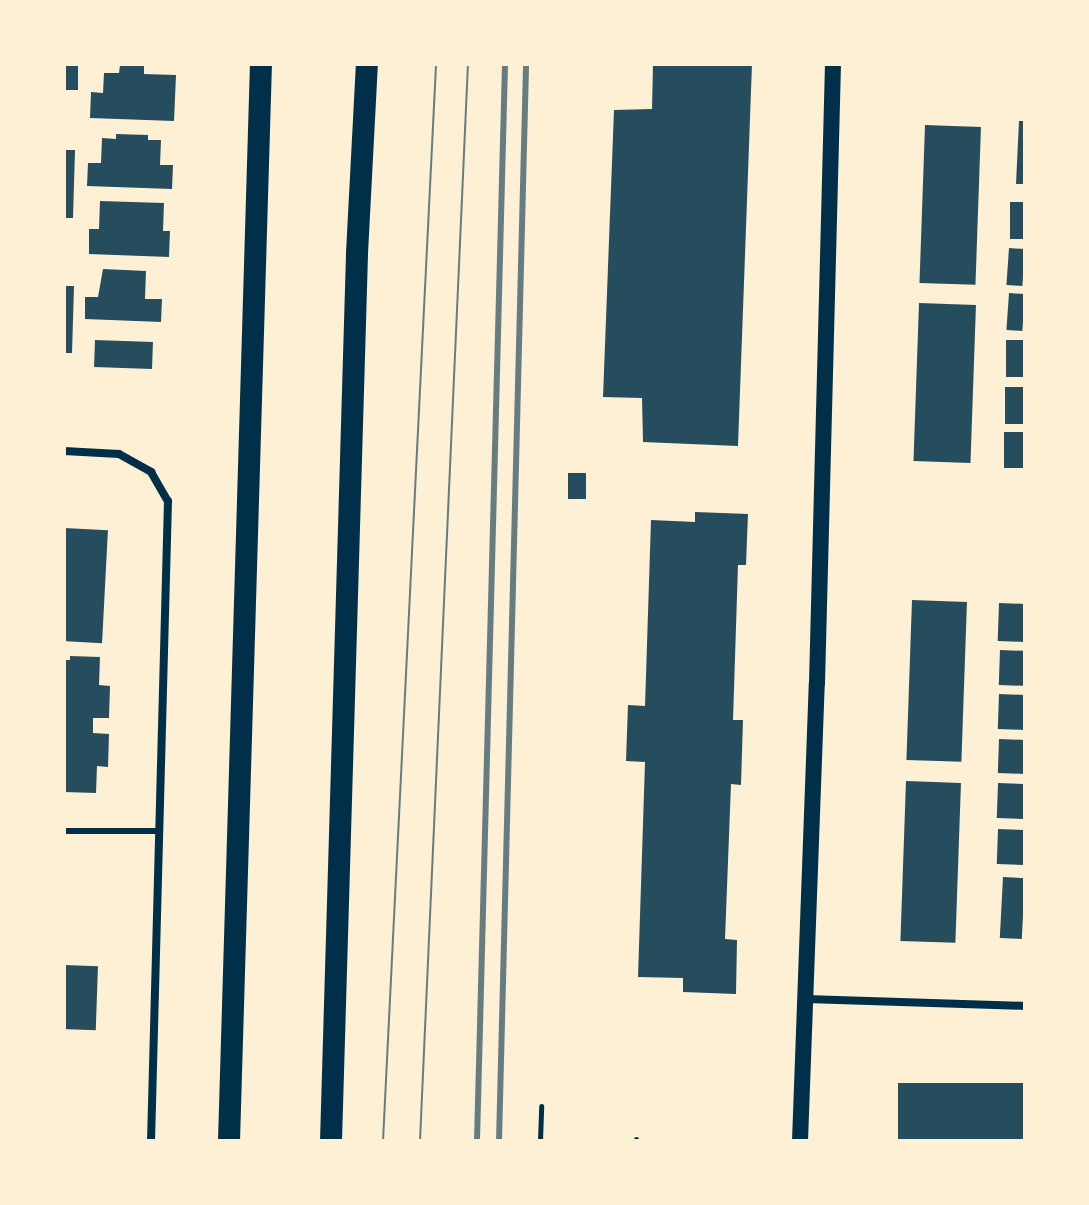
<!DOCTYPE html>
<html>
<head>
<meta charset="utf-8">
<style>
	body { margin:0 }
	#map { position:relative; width:1089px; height:1205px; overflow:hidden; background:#fdf0d5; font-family:Spectral,serif }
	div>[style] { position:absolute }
	.building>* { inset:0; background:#264d5e; transform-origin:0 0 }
	.path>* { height:5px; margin:-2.5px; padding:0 2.5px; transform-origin:2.5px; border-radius:2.5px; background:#003049 }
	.service>* { height:6px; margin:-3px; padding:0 3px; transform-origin:3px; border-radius:3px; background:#003049 }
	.minor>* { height:8px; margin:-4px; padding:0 4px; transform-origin:4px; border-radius:4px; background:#003049 }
	.secondary>* { height:16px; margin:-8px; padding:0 8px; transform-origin:8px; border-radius:8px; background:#003049 }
	.trunk>* { height:22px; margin:-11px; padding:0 11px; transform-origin:11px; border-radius:11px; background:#003049 }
	.tram>* { height:2px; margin:-1px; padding:0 1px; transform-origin:1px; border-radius:1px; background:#657d81 }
	.rail>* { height:6px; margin:-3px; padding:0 3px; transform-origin:3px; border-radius:3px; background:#657d81 }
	span { translate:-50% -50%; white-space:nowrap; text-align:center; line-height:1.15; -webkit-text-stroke:8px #fdf0d5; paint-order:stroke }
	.frame { position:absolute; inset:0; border:66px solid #fdf0d5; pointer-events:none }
</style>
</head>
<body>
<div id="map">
	<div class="building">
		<i style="left:64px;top:64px;width:14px;height:26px"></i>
		<i style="clip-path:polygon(653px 64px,752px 64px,738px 446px,643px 442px,642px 398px,603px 397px,614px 110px,652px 109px)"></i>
		<i style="clip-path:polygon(120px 65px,144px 66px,144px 74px,176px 75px,174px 121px,90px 118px,91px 92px,103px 93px,104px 73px,119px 73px)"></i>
		<i style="clip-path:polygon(1019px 121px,1025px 121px,1025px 184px,1016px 184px)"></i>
		<i style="left:925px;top:125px;width:56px;height:158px;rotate:2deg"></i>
		<i style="clip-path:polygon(116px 134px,148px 135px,148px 140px,161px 140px,160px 165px,173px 165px,172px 189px,87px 186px,88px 163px,101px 163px,102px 138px,116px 139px)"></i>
		<i style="clip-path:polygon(64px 150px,75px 150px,73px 218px,64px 218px)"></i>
		<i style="clip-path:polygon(100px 201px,164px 203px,163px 231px,170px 231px,169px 257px,89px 254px,89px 229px,99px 229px)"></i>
		<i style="left:1010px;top:202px;width:15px;height:37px"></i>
		<i style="left:1009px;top:248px;width:16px;height:37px;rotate:4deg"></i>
		<i style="clip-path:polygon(103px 269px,146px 271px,145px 299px,162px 299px,161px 322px,85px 319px,85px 297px,98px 297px)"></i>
		<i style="clip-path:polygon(64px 286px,74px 286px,72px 353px,64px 353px)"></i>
		<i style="left:1009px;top:293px;width:16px;height:37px;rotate:4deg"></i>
		<i style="left:919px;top:303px;width:57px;height:158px;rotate:2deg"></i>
		<i style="left:95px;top:340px;width:58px;height:27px;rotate:2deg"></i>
		<i style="left:1006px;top:340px;width:19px;height:37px"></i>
		<i style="left:1005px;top:387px;width:20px;height:37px"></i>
		<i style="left:1004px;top:432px;width:21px;height:36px"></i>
		<i style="left:568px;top:473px;width:18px;height:26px"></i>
		<i style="clip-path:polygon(695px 512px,748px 514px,746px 565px,738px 565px,733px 720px,743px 720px,741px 785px,731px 784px,725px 939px,737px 940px,736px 994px,683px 992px,683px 978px,638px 977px,645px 762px,626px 761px,628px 705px,645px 706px,651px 520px,695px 522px)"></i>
		<i style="left:64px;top:528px;width:44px;height:113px;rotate:3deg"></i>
		<i style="left:912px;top:600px;width:55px;height:160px;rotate:2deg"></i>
		<i style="left:999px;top:603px;width:26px;height:38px;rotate:2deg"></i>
		<i style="left:1000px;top:650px;width:25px;height:35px;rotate:2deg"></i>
		<i style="clip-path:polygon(70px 656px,100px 657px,99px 685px,110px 686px,109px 718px,93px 718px,93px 733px,109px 734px,108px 767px,97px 766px,96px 793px,64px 792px,64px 660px,70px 660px)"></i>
		<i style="left:999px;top:694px;width:26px;height:35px;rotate:2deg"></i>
		<i style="left:999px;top:739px;width:26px;height:34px;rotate:2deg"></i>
		<i style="left:906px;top:781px;width:55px;height:160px;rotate:2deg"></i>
		<i style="left:998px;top:783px;width:27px;height:35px;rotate:2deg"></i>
		<i style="left:998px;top:829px;width:27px;height:35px;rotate:2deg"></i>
		<i style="left:1003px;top:877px;width:22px;height:61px;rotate:3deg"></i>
		<i style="left:64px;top:965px;width:34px;height:64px;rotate:2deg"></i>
		<i style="left:898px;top:1083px;width:127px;height:58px"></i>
	</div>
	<div class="path">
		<i style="left:540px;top:1141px;width:35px;rotate:-88deg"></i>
		<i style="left:636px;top:1141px;width:2px;rotate:-90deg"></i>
	</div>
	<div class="service">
		<i style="left:64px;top:831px;width:95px"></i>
	</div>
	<div class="minor">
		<i style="left:64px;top:451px;width:55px;rotate:3.1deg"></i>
		<i style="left:119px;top:454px;width:37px;rotate:29deg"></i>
		<i style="left:151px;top:472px;width:34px;rotate:60deg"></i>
		<i style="left:168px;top:501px;width:640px;rotate:91.52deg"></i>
		<i style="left:806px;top:999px;width:219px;rotate:1.8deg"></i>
	</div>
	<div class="secondary">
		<i style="left:800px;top:1141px;width:458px;rotate:-87.9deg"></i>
		<i style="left:817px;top:683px;width:619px;rotate:-88.52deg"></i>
	</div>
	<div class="trunk">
		<i style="left:229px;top:1141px;width:1077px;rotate:-88.3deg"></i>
		<i style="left:331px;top:1141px;width:888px;rotate:-88.32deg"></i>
		<i style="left:357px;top:253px;width:189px;rotate:-87deg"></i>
	</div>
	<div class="tram">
		<i style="left:383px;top:1141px;width:1078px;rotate:-87.18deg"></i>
		<i style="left:420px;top:1141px;width:1078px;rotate:-87.45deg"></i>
	</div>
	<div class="rail">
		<i style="left:477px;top:1141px;width:1077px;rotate:-88.51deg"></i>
		<i style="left:499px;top:1141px;width:1077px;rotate:-88.56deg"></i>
	</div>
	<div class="frame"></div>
</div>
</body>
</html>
